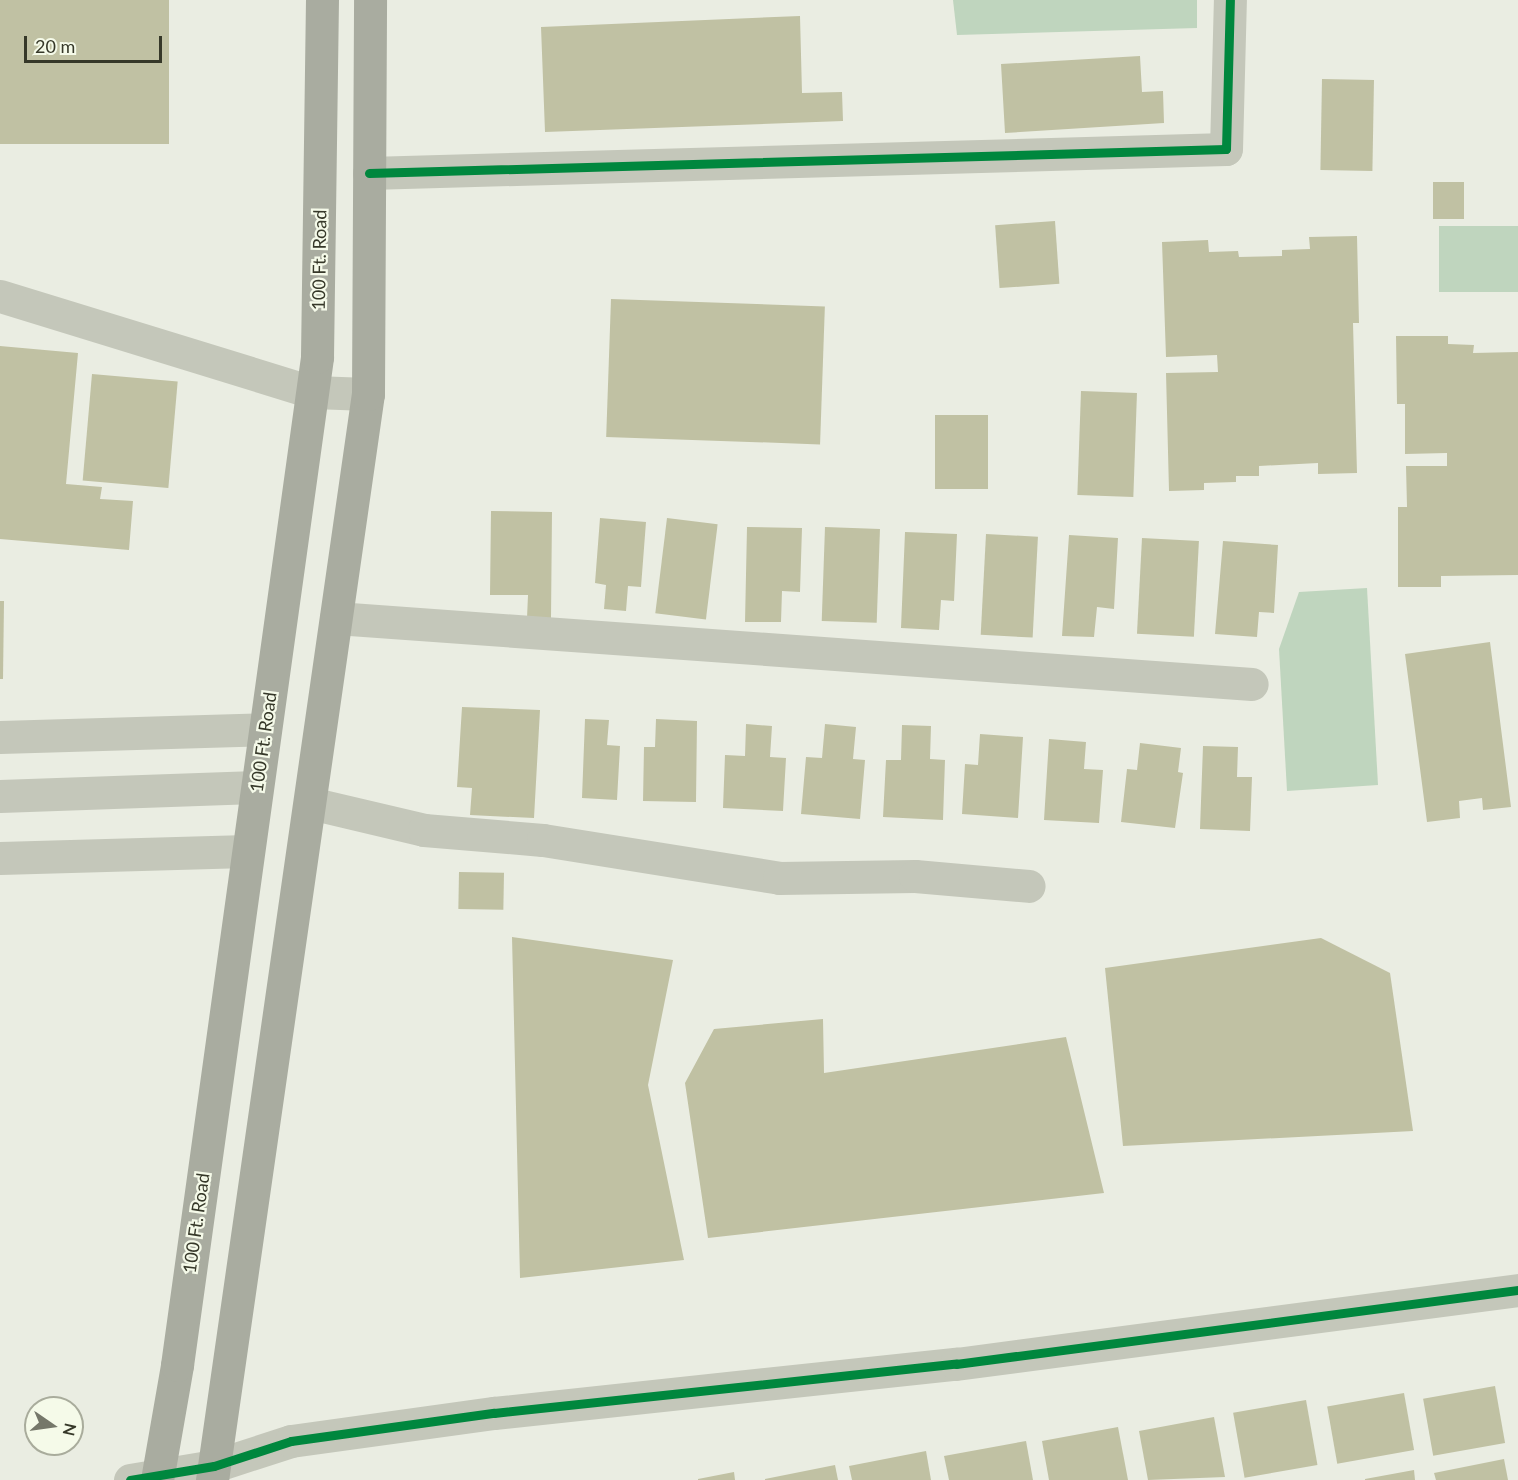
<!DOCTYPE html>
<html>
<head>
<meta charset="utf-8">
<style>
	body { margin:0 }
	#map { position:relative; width:1518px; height:1480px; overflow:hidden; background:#eaede2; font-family:Lato,sans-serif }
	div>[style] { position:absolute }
	.green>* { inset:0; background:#bfd5be; transform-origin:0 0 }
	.building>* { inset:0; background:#c0c1a3; transform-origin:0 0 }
	.minor>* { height:33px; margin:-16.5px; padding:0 16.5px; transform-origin:16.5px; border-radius:16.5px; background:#c4c7ba }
	.major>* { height:33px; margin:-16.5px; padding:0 16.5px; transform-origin:16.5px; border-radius:16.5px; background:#a9aca0 }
	.cycleway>* { height:9px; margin:-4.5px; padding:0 4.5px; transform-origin:4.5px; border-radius:4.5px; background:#00873e }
	span { translate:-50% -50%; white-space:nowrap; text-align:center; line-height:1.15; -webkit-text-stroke:4.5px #f5fae9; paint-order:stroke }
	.street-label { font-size:18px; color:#363829 }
	.north { position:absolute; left:24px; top:1396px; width:60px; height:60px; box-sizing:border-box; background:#f5fae9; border:2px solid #a9ac9c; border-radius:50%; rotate:103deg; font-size:16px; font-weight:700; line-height:24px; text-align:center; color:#363829 }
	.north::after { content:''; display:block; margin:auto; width:21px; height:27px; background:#75776a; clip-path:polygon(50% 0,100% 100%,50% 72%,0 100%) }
	.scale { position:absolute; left:24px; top:36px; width:138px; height:27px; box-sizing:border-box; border:3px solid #363829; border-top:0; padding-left:8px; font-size:18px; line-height:21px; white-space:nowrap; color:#363829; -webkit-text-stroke:4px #f5fae9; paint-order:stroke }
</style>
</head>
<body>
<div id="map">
	<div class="green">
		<i style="clip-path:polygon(953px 0,1197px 0,1197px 28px,957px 35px)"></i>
		<i style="left:1518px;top:226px;width:66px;height:79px;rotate:90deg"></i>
		<i style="clip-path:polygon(1367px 588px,1378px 785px,1287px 791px,1279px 649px,1299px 592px)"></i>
	</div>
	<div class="building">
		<i style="left:0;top:0;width:169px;height:144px"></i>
		<i style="clip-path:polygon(800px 16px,802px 93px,842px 92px,843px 121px,545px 132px,541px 27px)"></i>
		<i style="clip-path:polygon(1140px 56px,1142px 92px,1163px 91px,1164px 123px,1005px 133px,1001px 64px)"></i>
		<i style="left:1322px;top:79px;width:52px;height:91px;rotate:1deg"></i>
		<i style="left:1433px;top:182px;width:31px;height:37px"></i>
		<i style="left:1055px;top:221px;width:63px;height:60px;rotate:86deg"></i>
		<i style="clip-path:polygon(1357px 236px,1359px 323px,1353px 323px,1357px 473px,1318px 474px,1318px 463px,1259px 466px,1259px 476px,1236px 476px,1236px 482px,1204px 483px,1204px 490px,1169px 491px,1166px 373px,1218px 372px,1217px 355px,1166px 357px,1162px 242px,1208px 240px,1209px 252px,1238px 251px,1239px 257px,1282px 256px,1282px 250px,1310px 249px,1309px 237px)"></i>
		<i style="left:611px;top:299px;width:214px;height:138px;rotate:2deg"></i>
		<i style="clip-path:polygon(1396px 336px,1448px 336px,1448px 344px,1474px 345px,1473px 353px,1518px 352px,1518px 575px,1441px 576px,1441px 587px,1398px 587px,1398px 507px,1407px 507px,1406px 466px,1447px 466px,1447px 453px,1405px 454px,1405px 404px,1397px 404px)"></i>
		<i style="clip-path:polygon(0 346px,78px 353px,66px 484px,102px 487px,100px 499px,133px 501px,129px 550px,0 539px)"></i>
		<i style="left:92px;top:374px;width:86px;height:107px;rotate:5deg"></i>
		<i style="left:1081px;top:391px;width:56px;height:104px;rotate:2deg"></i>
		<i style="left:935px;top:415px;width:53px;height:74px"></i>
		<i style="clip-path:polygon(491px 511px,552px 512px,551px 619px,527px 618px,528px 595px,490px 595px)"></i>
		<i style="clip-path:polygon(600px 518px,646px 522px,641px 587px,628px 586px,626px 611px,604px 609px,606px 585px,595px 583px)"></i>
		<i style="left:667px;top:518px;width:51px;height:96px;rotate:7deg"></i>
		<i style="clip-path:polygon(747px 527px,802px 528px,800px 592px,782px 591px,781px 622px,745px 622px)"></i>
		<i style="left:825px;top:527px;width:55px;height:94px;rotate:2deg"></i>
		<i style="clip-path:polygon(905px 532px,957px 534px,954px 601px,941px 600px,939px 630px,901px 628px)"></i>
		<i style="left:986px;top:534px;width:52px;height:101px;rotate:3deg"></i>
		<i style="clip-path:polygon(1069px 535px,1118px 538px,1114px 609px,1097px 607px,1094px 637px,1062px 636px)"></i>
		<i style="left:1142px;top:538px;width:57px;height:96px;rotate:3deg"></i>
		<i style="clip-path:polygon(1223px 541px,1278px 545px,1274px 613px,1259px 612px,1257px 637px,1215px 634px)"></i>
		<i style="clip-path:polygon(0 601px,4px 601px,3px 679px,0 679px)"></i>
		<i style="clip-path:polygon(1490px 642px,1511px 807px,1483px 810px,1482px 798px,1459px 801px,1460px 818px,1427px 822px,1405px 654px)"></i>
		<i style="clip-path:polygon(462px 707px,540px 710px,534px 818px,470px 815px,472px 788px,457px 787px)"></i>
		<i style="clip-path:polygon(585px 719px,609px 720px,607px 745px,620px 746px,617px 800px,582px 798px)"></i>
		<i style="clip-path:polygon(656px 719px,697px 721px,696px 802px,643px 801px,644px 747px,655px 747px)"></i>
		<i style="clip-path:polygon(746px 724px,772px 726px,770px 757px,786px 758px,783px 811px,723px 808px,725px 755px,745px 756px)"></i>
		<i style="clip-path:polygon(825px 724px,856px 727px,853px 759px,865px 760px,860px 819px,801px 814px,806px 757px,822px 758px)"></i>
		<i style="clip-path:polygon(902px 725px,931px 726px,930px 759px,945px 760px,943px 820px,883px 817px,886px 760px,901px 760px)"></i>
		<i style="clip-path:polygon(980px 734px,1023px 737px,1018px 818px,962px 814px,965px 764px,978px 765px)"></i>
		<i style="clip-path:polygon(1049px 739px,1086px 742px,1084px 769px,1103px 770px,1099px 823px,1044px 820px)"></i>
		<i style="clip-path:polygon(1140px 743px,1181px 748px,1178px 772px,1183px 773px,1175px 828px,1121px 822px,1127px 769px,1137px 770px)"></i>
		<i style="clip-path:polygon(1203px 746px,1238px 747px,1237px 777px,1252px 777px,1250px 831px,1200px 829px)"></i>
		<i style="left:459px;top:872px;width:45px;height:37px;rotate:1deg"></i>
		<i style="clip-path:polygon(512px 937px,673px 960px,648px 1085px,684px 1260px,520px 1278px)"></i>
		<i style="clip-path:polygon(1321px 938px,1390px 973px,1413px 1131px,1123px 1146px,1105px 968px)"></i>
		<i style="clip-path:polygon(823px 1019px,824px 1073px,1066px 1037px,1104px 1193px,708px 1238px,685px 1083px,714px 1029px)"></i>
		<i style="left:1495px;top:1386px;width:58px;height:73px;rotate:80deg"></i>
		<i style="left:1404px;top:1393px;width:58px;height:78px;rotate:80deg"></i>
		<i style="left:1306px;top:1400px;width:66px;height:74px;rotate:80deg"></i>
		<i style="clip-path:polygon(1214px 1417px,1225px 1477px,1148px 1480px,1139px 1431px)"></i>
		<i style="clip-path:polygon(1118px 1427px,1128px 1480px,1049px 1480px,1042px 1441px)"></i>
		<i style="clip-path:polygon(1026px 1441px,1033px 1480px,949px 1480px,944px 1456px)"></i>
		<i style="clip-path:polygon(926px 1451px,931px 1480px,852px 1480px,849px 1466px)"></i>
		<i style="clip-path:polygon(1504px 1459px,1508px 1480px,1436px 1480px,1434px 1473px)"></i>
		<i style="clip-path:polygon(835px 1465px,838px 1480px,765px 1480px,765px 1479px)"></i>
		<i style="clip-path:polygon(1414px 1470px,1415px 1480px,1365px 1480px,1365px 1479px)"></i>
		<i style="clip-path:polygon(734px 1472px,735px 1480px,698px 1480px,698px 1479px)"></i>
	</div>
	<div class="minor">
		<i style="left:369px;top:173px;width:857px;rotate:-1.6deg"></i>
		<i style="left:1226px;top:149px;width:149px;rotate:-88.5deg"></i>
		<i style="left:0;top:296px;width:327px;rotate:17.1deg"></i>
		<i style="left:313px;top:392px;width:55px;rotate:2.1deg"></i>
		<i style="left:336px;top:618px;width:918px;rotate:4.12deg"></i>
		<i style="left:0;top:737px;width:265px;rotate:-1.7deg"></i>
		<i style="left:0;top:796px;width:256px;rotate:-2deg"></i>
		<i style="left:310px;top:803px;width:117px;rotate:13.3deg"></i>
		<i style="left:424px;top:830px;width:119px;rotate:4.8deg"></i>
		<i style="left:543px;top:840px;width:239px;rotate:9.1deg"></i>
		<i style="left:779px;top:878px;width:136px;rotate:-0.8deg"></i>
		<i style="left:915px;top:876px;width:114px;rotate:5deg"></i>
		<i style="left:0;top:858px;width:247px;rotate:-1.6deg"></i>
		<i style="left:130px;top:1480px;width:85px;rotate:-9.5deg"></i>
		<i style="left:214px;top:1466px;width:81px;rotate:-18deg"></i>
		<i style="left:291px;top:1441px;width:205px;rotate:-7.9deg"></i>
		<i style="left:494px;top:1413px;width:465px;rotate:-6.1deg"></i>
		<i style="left:956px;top:1364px;width:567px;rotate:-7.5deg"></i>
	</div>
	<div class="major">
		<i style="left:157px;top:1480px;width:117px;rotate:-80.1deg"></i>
		<i style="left:177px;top:1365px;width:1018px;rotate:-82.09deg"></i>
		<i style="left:317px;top:357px;width:357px;rotate:-89.2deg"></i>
		<i style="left:212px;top:1480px;width:1097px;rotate:-81.83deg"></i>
		<i style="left:368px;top:394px;width:394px;rotate:-89.7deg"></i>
	</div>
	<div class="cycleway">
		<i style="left:369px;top:173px;width:857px;rotate:-1.6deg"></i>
		<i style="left:1226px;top:149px;width:149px;rotate:-88.5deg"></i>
		<i style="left:130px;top:1480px;width:85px;rotate:-9.5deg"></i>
		<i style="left:214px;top:1466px;width:81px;rotate:-18deg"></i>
		<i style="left:291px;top:1441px;width:205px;rotate:-7.9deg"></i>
		<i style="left:494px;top:1413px;width:465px;rotate:-6.1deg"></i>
		<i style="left:956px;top:1364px;width:567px;rotate:-7.5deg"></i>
	</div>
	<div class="street-label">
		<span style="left:319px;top:260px;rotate:-89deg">100 Ft. Road</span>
		<span style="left:263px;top:742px;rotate:-82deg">100 Ft. Road</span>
		<span style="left:196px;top:1223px;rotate:-82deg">100 Ft. Road</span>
	</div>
	<div class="north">N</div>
	<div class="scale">20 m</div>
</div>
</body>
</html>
